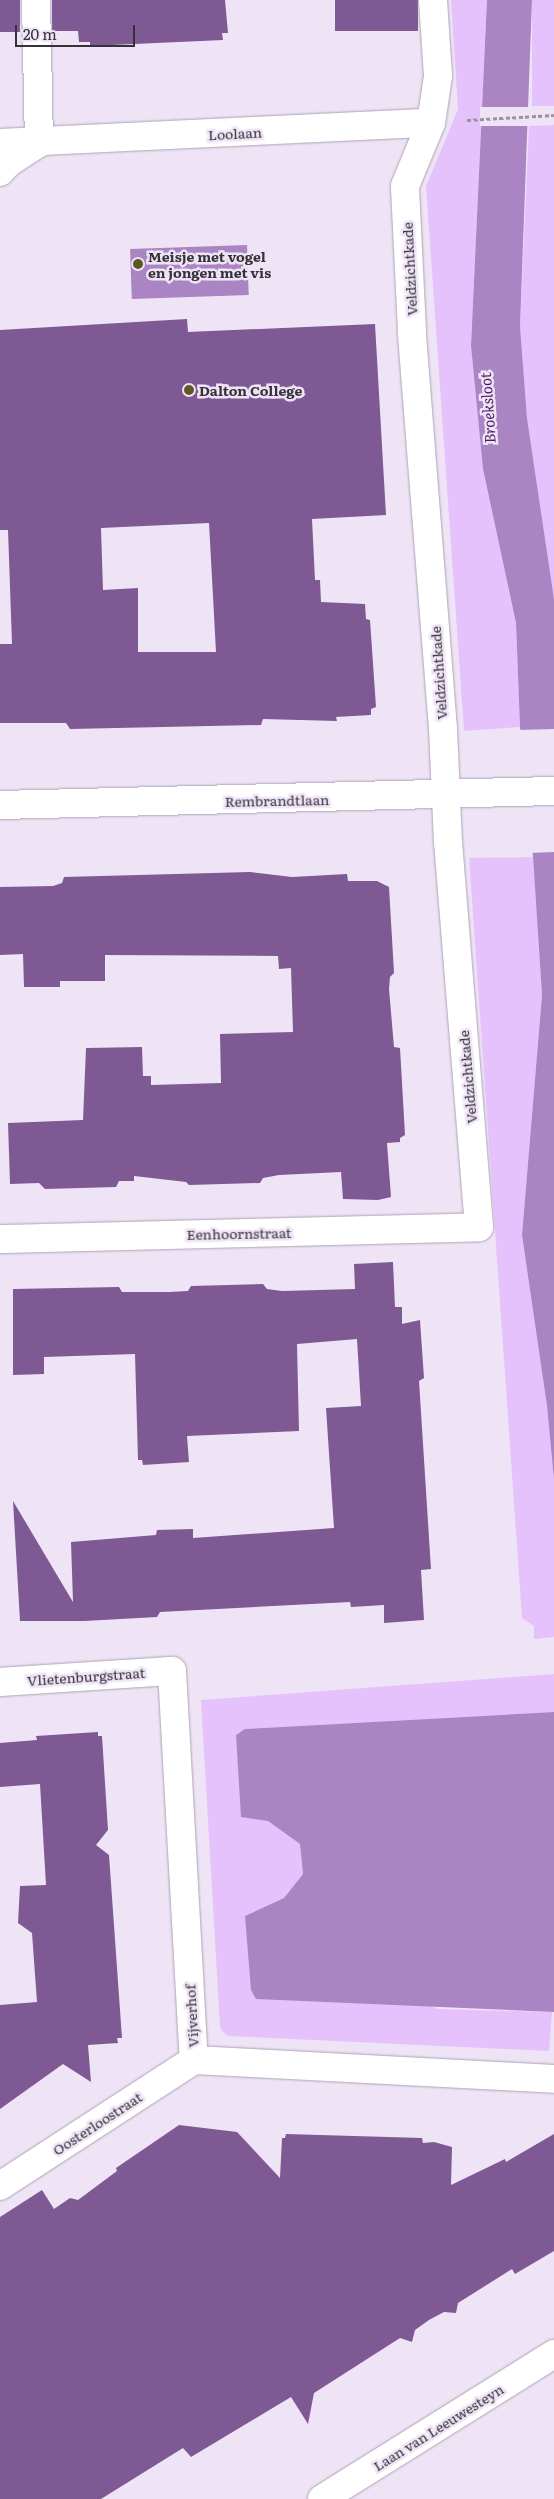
<!DOCTYPE html>
<html>
<head>
<meta charset="utf-8">
<style>
	body { margin:0 }
	#map { position:relative; width:554px; height:2499px; overflow:hidden; background:#efe4f6; font-family:Literata,serif }
	div>[style] { position:absolute }
	.green>* { inset:0; background:#e5c2fc; transform-origin:0 0 }
	.water>* { inset:0; background:#ab84c3; transform-origin:0 0 }
	.pier>* { inset:0; background:#efe4f6; transform-origin:0 0 }
	.building>* { inset:0; background:#7e5994; transform-origin:0 0 }
	.path>* { height:3px; margin-top:-1.5px; transform-origin:0; background:repeating-linear-gradient(90deg,#9a929f 0 4px,transparent 0 6.5px) }
	.roads { filter:drop-shadow(0 0 1px #ada3b4) drop-shadow(0 0 1px #ada3b4) }
	.minor>* { height:28px; margin:-14px; padding:0 14px; transform-origin:14px; border-radius:14px; background:#fff }
	.dots>* { width:14px; height:14px; translate:-50% -50%; box-sizing:border-box; border:2px solid #efe4f6; border-radius:50% }
	span { translate:-50% -50%; white-space:nowrap; text-align:center; line-height:1.15; -webkit-text-stroke:5px #efe4f6; paint-order:stroke }
	.street-label { font-size:14px; color:#363239 }
	.poi-label { font-size:14px; color:#363239; font-weight:700 }
	.left { translate:0 -50%; text-align:left }
	.water-label { font-size:15px; color:#4b1965; font-style:italic }
	.scale { position:absolute; left:15px; top:25px; width:120px; height:22px; box-sizing:border-box; border:2px solid #363239; border-top:0; padding-left:6px; font-size:15px; line-height:18px; white-space:nowrap; color:#363239; -webkit-text-stroke:4px #efe4f6; paint-order:stroke }
</style>
</head>
<body>
<div id="map">
	<div class="green">
		<i style="clip-path:polygon(451px 0,487px 0,471px 346px,483px 469px,516px 623px,520px 727px,464px 731px,426px 186px,458px 109px)"></i>
		<i style="left:532px;top:0;width:22px;height:106px"></i>
		<i style="clip-path:polygon(554px 125px,554px 599px,527px 418px,520px 326px,529px 126px)"></i>
		<i style="clip-path:polygon(533px 857px,542px 995px,522px 1235px,547px 1406px,554px 1480px,554px 1637px,534px 1639px,534px 1626px,522px 1618px,469px 858px)"></i>
		<i style="clip-path:polygon(554px 1674px,554px 1712px,246px 1729px,268px 1821px,300px 1844px,303px 1874px,284px 1898px,245px 1916px,438px 2009px,552px 2012px,549px 2051px,229px 2036px,223px 2032px,220px 2027px,201px 1700px)"></i>
	</div>
	<div class="water">
		<i style="clip-path:polygon(487px 0,532px 0,520px 326px,527px 418px,554px 599px,554px 1480px,547px 1406px,522px 1235px,542px 995px,533px 857px,520px 727px,516px 623px,483px 469px,471px 346px)"></i>
		<i style="left:247px;top:245px;width:50px;height:117px;rotate:88deg"></i>
		<i style="clip-path:polygon(554px 1712px,554px 2012px,256px 1999px,251px 1990px,245px 1916px,284px 1898px,303px 1874px,300px 1844px,268px 1821px,241px 1817px,236px 1735px,245px 1729px)"></i>
	</div>
	<div class="pier">
		<i style="left:532px;top:107px;width:19px;height:52px;rotate:90deg"></i>
		<i style="clip-path:polygon(554px 729px,554px 852px,530px 853px,518px 730px)"></i>
	</div>
	<div class="building">
		<i style="left:0;top:0;width:20px;height:32px"></i>
		<i style="clip-path:polygon(52px 0,225px 0,228px 33px,222px 33px,223px 40px,90px 46px,90px 42px,79px 42px,78px 31px,52px 31px)"></i>
		<i style="left:335px;top:0;width:83px;height:31px"></i>
		<i style="clip-path:polygon(evenodd,187px 319px,188px 332px,375px 324px,386px 515px,312px 519px,315px 580px,320px 580px,321px 602px,365px 604px,366px 619px,370px 620px,376px 707px,371px 709px,371px 715px,336px 717px,337px 721px,263px 719px,261px 725px,70px 729px,66px 723px,0 723px,0 644px,12px 644px,8px 530px,0 530px,0 330px,187px 319px,209px 523px,216px 652px,138px 652px,138px 588px,103px 590px,101px 528px,209px 523px)"></i>
		<i style="clip-path:polygon(250px 872px,292px 877px,347px 874px,348px 881px,377px 881px,389px 887px,394px 973px,390px 977px,389px 989px,394px 1047px,400px 1048px,405px 1135px,400px 1138px,400px 1142px,387px 1143px,391px 1197px,378px 1200px,343px 1199px,341px 1172px,279px 1175px,263px 1178px,260px 1183px,189px 1185px,186px 1182px,134px 1176px,134px 1181px,119px 1181px,116px 1187px,45px 1189px,39px 1183px,10px 1184px,8px 1123px,83px 1120px,86px 1048px,142px 1047px,143px 1076px,151px 1076px,151px 1085px,221px 1083px,220px 1034px,293px 1032px,291px 968px,279px 969px,278px 956px,105px 955px,105px 981px,60px 981px,60px 987px,24px 987px,23px 954px,0 955px,0 887px,53px 886px,62px 883px,64px 877px)"></i>
		<i style="clip-path:polygon(393px 1262px,395px 1307px,402px 1307px,402px 1324px,420px 1320px,424px 1378px,419px 1381px,431px 1569px,421px 1570px,424px 1620px,384px 1623px,384px 1605px,351px 1607px,350px 1602px,160px 1612px,157px 1617px,84px 1621px,20px 1621px,13px 1501px,73px 1602px,71px 1542px,156px 1535px,157px 1530px,193px 1529px,193px 1538px,334px 1528px,326px 1408px,361px 1406px,357px 1339px,297px 1344px,299px 1431px,187px 1436px,189px 1462px,143px 1465px,142px 1460px,138px 1460px,135px 1354px,44px 1357px,44px 1374px,13px 1375px,13px 1289px,119px 1287px,122px 1292px,169px 1292px,188px 1291px,191px 1286px,263px 1284px,267px 1289px,282px 1291px,355px 1289px,354px 1264px)"></i>
		<i style="clip-path:polygon(98px 1732px,98px 1736px,102px 1736px,108px 1830px,96px 1845px,109px 1855px,122px 2038px,117px 2038px,118px 2043px,88px 2045px,91px 2082px,63px 2064px,0 2109px,0 2005px,37px 2002px,32px 1933px,18px 1923px,20px 1886px,46px 1885px,40px 1784px,0 1787px,0 1743px,37px 1740px,36px 1736px)"></i>
		<i style="clip-path:polygon(179px 2125px,237px 2132px,280px 2178px,282px 2138px,285px 2138px,286px 2134px,422px 2138px,423px 2143px,434px 2142px,452px 2147px,451px 2185px,505px 2159px,506px 2162px,554px 2134px,554px 2251px,515px 2274px,512px 2269px,458px 2303px,456px 2313px,444px 2312px,429px 2320px,415px 2330px,412px 2342px,400px 2338px,314px 2393px,308px 2424px,291px 2397px,191px 2457px,183px 2448px,101px 2499px,0 2499px,0 2217px,42px 2190px,54px 2209px,70px 2198px,78px 2200px,117px 2171px,116px 2168px)"></i>
	</div>
	<div class="path">
		<i style="left:467px;top:120px;width:87px;rotate:-3.3deg"></i>
	</div>
	<div class="roads">
		<div class="minor">
			<i style="left:36px;top:0;width:143px;rotate:88.8deg"></i>
			<i style="left:0;top:143px;width:431px;rotate:-2.7deg"></i>
			<i style="left:0;top:172px;width:12px;rotate:-48deg"></i>
			<i style="left:8px;top:163px;width:37px;rotate:-33deg"></i>
			<i style="left:0;top:805px;width:554px;rotate:-1.45deg"></i>
			<i style="left:0;top:1239px;width:479px;rotate:-1.4deg"></i>
			<i style="left:479px;top:1227px;width:385px;rotate:-94.6deg"></i>
			<i style="left:448px;top:843px;width:114px;rotate:-92.5deg"></i>
			<i style="left:443px;top:729px;width:399px;rotate:-94.5deg"></i>
			<i style="left:412px;top:331px;width:145px;rotate:-92.8deg"></i>
			<i style="left:405px;top:186px;width:68px;rotate:-67.6deg"></i>
			<i style="left:431px;top:123px;width:48px;rotate:-81.5deg"></i>
			<i style="left:438px;top:76px;width:76px;rotate:-93.8deg"></i>
			<i style="left:0;top:1682px;width:172px;rotate:-3.7deg"></i>
			<i style="left:172px;top:1671px;width:390px;rotate:86.8deg"></i>
			<i style="left:194px;top:2060px;width:361px;rotate:3deg"></i>
			<i style="left:0;top:2186px;width:231px;rotate:-33deg"></i>
			<i style="left:322px;top:2499px;width:274px;rotate:-32deg"></i>
		</div>
	</div>
	<div class="dots">
		<i style="left:138px;top:264px;background:#5f5824"></i>
		<i style="left:189px;top:390px;background:#5f5824"></i>
	</div>
	<div class="street-label">
		<span style="left:235px;top:133px;rotate:-3deg">Loolaan</span>
		<span style="left:409px;top:269px;rotate:-93deg">Veldzichtkade</span>
		<span style="left:438px;top:673px;rotate:-94deg">Veldzichtkade</span>
		<span style="left:277px;top:800px;rotate:-1deg">Rembrandtlaan</span>
		<span style="left:467px;top:1077px;rotate:-95deg">Veldzichtkade</span>
		<span style="left:239px;top:1233px;rotate:-1deg">Eenhoornstraat</span>
		<span style="left:86px;top:1676px;rotate:-4deg">Vlietenburgstraat</span>
		<span style="left:191px;top:2016px;rotate:-93deg">Vijverhof</span>
		<span style="left:97px;top:2123px;rotate:-33deg">Oosterloostraat</span>
		<span style="left:438px;top:2427px;rotate:-32deg">Laan van Leeuwesteyn</span>
	</div>
	<div class="poi-label">
		<span class="left" style="left:148px;top:264px">Meisje met vogel<br>en jongen met vis</span>
		<span class="left" style="left:199px;top:390px">Dalton College</span>
	</div>
	<div class="water-label">
		<span style="left:487px;top:408px;rotate:-94deg">Broeksloot</span>
	</div>
	<div class="scale">20 m</div>
</div>
</body>
</html>
